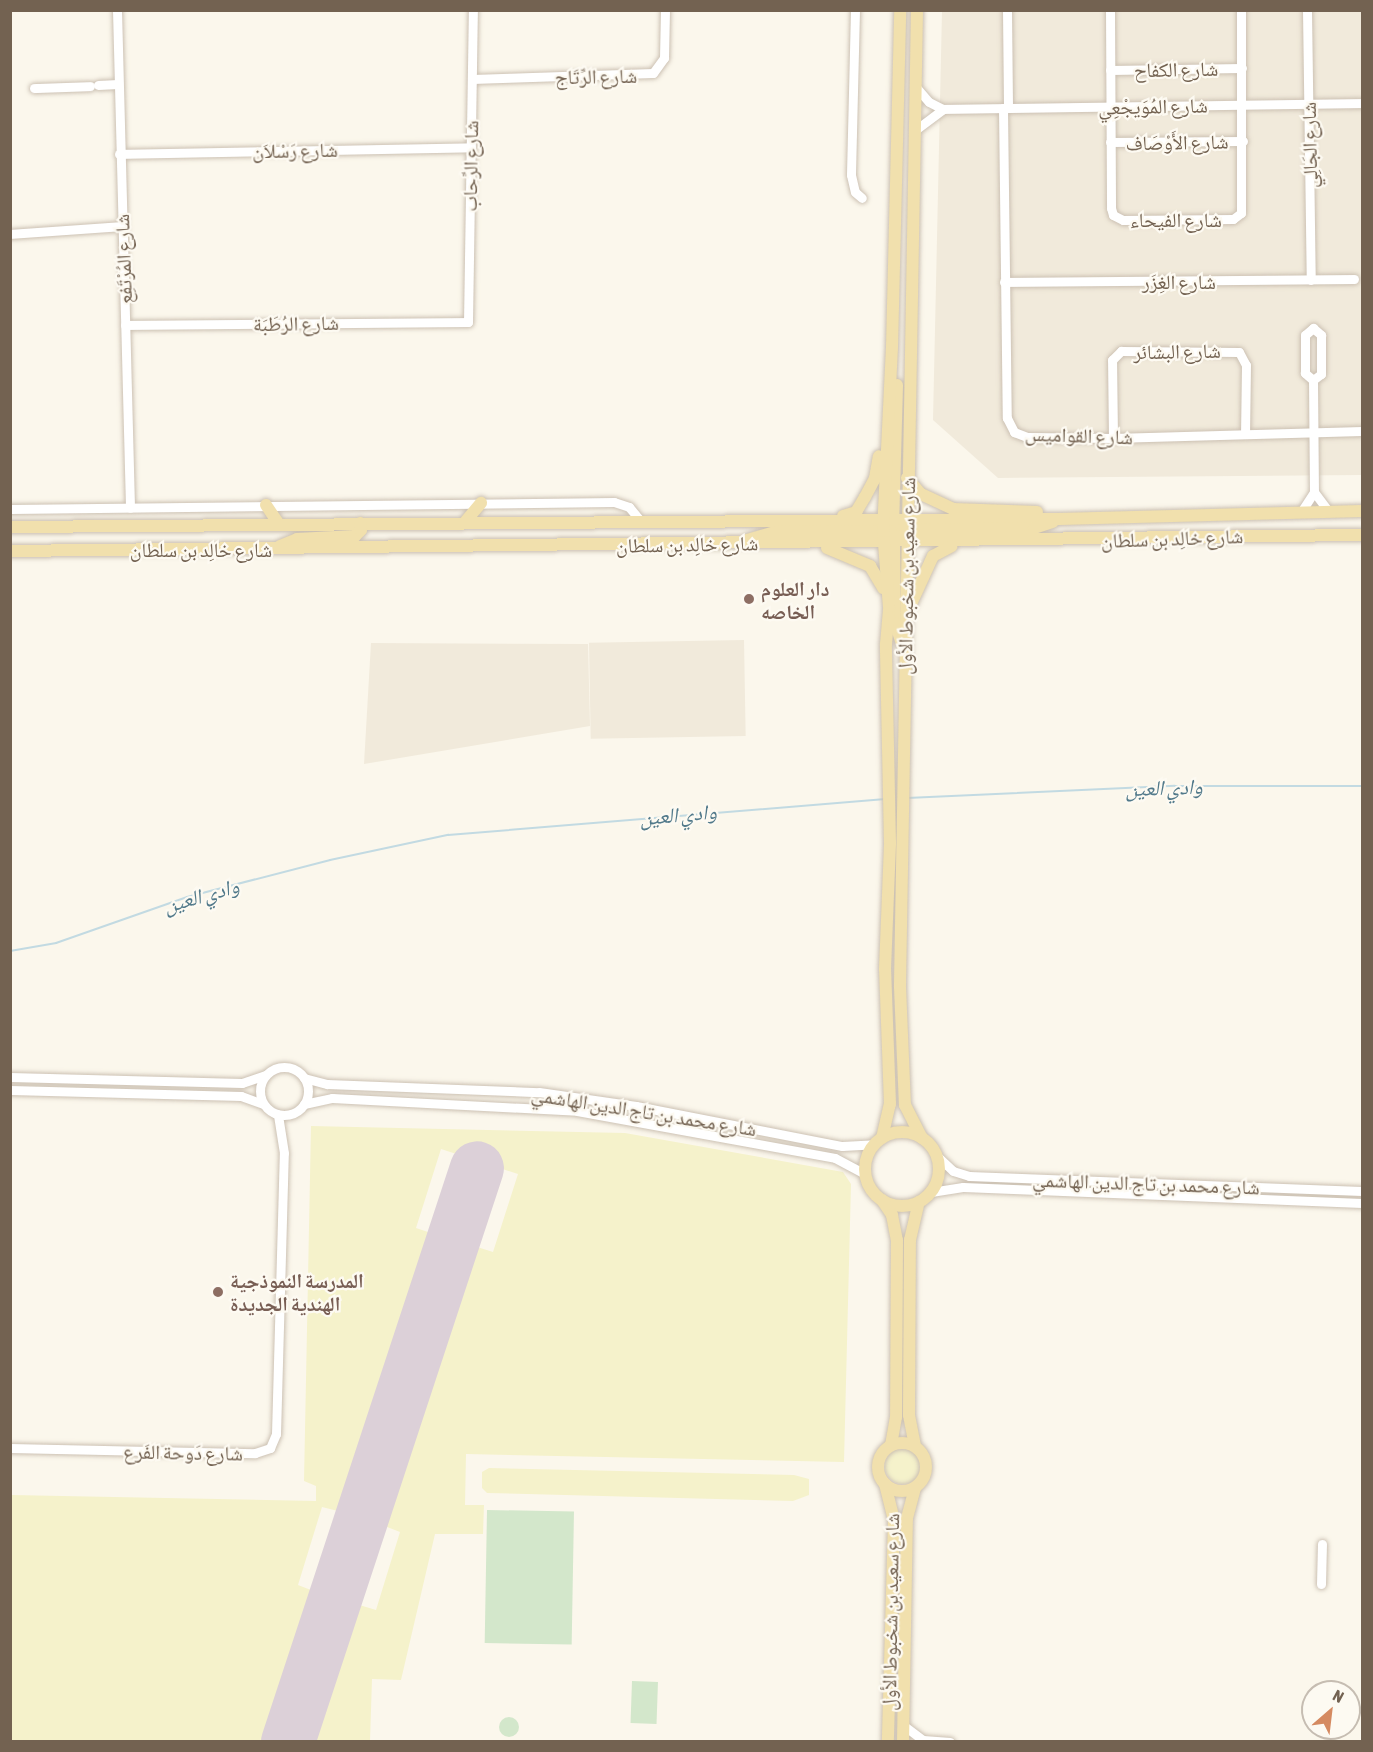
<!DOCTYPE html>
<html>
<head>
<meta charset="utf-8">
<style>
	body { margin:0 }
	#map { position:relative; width:1373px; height:1752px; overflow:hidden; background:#fbf7ec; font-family:"Asap Condensed","Noto Naskh Arabic",sans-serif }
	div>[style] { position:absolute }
	.residential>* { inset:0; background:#f1eadb; transform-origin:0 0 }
	.green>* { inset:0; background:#d3e7cb; transform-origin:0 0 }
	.round { border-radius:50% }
	.sand>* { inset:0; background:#f5f2cb }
	.stream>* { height:2px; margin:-1px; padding:0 1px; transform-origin:1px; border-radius:1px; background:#c2dae2 }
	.runway>* { height:54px; margin:-27px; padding:0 27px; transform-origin:27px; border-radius:27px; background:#dcd0d8 }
	.roads { filter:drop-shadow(0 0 2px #ccc1b3) drop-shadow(0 0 2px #ccc1b3) }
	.minor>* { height:9px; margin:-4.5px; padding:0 4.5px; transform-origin:4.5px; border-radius:4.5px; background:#fff }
	.minor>.ring { margin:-4.5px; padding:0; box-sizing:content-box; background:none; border:9px solid #fff; border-radius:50% }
	.major>* { height:12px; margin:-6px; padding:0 6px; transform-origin:6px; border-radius:6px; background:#f1e0ad }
	.major>.ring { margin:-6px; padding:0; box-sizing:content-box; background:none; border:12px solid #f1e0ad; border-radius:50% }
	.dots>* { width:16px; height:16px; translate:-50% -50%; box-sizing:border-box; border:3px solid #fdfaf2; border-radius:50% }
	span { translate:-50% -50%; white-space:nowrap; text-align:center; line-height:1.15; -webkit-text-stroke:4.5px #fdfaf2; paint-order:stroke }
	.street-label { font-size:20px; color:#736251 }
	.education-label { font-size:20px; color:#785e54; font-weight:700 }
	.left { translate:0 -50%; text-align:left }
	.water-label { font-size:21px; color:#51798a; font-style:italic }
	.frame { position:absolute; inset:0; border:12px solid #736251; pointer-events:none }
	.north { position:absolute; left:1301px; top:1680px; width:60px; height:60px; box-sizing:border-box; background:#fdfaf2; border:2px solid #c6bdb2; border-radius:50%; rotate:28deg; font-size:16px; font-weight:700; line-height:24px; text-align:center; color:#736251 }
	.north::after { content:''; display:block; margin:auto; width:21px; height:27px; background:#d58a61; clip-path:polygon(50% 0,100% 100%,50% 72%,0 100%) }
</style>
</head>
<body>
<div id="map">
	<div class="residential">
		<i style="clip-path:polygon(942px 11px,1362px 11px,1362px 475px,998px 478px,933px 420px)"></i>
		<i style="left:744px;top:640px;width:96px;height:155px;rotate:89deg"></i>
		<i style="clip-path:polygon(371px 643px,588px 644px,590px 726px,364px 764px)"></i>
	</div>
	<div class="green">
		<i style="left:487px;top:1510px;width:87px;height:133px;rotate:1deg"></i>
		<i style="left:632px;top:1681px;width:26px;height:42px;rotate:2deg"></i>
		<i class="round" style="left:499px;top:1717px;width:20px;height:20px"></i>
	</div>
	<div class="sand">
		<i style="clip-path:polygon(311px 1126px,625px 1133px,843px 1172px,851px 1184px,844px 1462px,466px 1454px,465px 1505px,484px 1505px,483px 1534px,435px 1534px,401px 1680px,372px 1679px,370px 1741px,311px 1741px,356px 1604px,376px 1610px,400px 1532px,382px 1525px,474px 1246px,493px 1252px,518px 1174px,441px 1149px,416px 1228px,434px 1234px,342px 1512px,322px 1507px,298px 1585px,316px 1592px,267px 1741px,11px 1741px,11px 1495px,316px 1501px,316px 1486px,304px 1481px)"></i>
		<i class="round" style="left:885px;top:1448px;width:36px;height:36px"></i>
		<i style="clip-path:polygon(489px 1468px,794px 1475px,809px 1479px,809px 1495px,793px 1501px,487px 1493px,482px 1488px,482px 1472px)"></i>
	</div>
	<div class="stream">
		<i style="left:907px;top:798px;width:268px;rotate:-2.6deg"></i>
		<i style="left:1175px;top:786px;width:187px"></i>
		<i style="left:10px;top:951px;width:47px;rotate:-9.9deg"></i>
		<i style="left:56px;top:943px;width:139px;rotate:-19.3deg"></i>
		<i style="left:187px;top:897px;width:148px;rotate:-14.5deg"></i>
		<i style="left:330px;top:860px;width:121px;rotate:-12deg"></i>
		<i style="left:448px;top:835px;width:439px;rotate:-4.7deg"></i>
	</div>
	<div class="runway">
		<i style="left:288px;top:1742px;width:604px;rotate:-71.77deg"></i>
	</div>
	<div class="roads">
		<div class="minor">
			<i style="left:117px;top:10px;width:498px;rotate:88.5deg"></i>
			<i style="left:855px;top:10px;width:165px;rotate:91.4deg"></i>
			<i style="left:851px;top:175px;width:17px;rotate:77deg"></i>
			<i style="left:855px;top:192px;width:9px;rotate:41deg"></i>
			<i style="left:1007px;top:10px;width:98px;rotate:89.4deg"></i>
			<i style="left:1110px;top:10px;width:198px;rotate:89.7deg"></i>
			<i style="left:1111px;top:208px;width:7px;rotate:74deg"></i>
			<i style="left:1113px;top:215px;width:11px;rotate:27deg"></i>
			<i style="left:1123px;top:220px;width:110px;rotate:-0.5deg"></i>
			<i style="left:1233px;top:219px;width:10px;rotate:-37deg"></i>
			<i style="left:1241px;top:213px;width:203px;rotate:-90deg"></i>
			<i style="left:1307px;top:10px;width:270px;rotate:89.2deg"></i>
			<i style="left:1110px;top:70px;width:132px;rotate:-0.9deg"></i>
			<i style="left:472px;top:79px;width:181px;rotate:-1.9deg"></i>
			<i style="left:653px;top:73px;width:19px;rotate:-54deg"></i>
			<i style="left:664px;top:58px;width:48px;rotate:-88.8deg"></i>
			<i style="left:98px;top:85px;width:20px;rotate:-3deg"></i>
			<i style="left:915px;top:86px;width:21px;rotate:49deg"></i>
			<i style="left:929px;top:102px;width:16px;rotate:27deg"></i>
			<i style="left:34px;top:88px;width:56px;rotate:-2deg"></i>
			<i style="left:1003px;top:108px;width:310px;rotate:89.3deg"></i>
			<i style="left:1007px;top:418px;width:16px;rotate:63deg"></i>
			<i style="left:1014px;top:432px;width:14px;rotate:21deg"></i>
			<i style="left:1027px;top:437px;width:86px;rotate:0.7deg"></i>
			<i style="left:1113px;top:438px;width:249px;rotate:-1.6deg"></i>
			<i style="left:914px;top:131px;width:36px;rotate:-37deg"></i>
			<i style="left:943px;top:109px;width:419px;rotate:-0.8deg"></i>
			<i style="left:1110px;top:142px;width:133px;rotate:-0.4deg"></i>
			<i style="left:119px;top:154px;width:352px;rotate:-1.1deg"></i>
			<i style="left:10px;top:234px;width:112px;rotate:-4.1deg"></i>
			<i style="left:1004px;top:282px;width:350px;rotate:-0.5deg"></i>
			<i style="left:125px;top:325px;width:343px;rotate:-0.5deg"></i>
			<i style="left:468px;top:322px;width:312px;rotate:-89.1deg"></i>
			<i style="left:1313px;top:328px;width:11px;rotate:41deg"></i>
			<i style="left:1321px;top:335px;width:39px;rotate:90deg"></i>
			<i style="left:1321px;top:374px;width:10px;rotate:143deg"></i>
			<i style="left:1313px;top:380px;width:11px;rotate:-139deg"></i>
			<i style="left:1305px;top:373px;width:38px;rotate:-90deg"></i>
			<i style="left:1305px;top:335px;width:11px;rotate:-41deg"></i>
			<i style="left:1313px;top:380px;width:112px;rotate:89.5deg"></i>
			<i style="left:1314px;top:492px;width:25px;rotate:53deg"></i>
			<i style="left:1113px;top:438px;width:78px;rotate:-90.7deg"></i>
			<i style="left:1112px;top:360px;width:13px;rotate:-45deg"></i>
			<i style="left:1121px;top:351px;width:118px;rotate:0.5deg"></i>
			<i style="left:1239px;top:352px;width:15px;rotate:62deg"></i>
			<i style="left:1246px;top:365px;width:69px;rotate:90.8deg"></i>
			<i style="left:10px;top:509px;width:604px;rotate:-0.66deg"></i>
			<i style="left:614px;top:502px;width:16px;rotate:18deg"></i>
			<i style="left:629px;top:507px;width:17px;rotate:50deg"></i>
			<i style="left:1301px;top:512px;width:24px;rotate:-57deg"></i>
			<i class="ring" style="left:260px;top:1067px;width:39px;height:39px"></i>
			<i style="left:10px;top:1077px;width:232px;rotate:1.5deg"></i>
			<i style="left:242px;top:1083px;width:24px;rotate:-19deg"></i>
			<i style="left:304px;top:1078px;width:24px;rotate:15deg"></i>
			<i style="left:327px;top:1084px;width:212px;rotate:2.2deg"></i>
			<i style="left:539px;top:1092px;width:98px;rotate:8.2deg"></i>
			<i style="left:636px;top:1106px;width:210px;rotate:11deg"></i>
			<i style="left:842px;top:1146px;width:33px;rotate:-3deg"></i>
			<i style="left:10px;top:1090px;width:231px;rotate:1.5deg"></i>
			<i style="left:241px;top:1096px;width:23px;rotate:20deg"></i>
			<i style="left:304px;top:1104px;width:29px;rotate:-12deg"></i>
			<i style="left:332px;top:1098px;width:245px;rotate:3deg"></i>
			<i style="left:577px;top:1111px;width:262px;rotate:10.3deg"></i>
			<i style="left:835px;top:1158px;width:34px;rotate:28deg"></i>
			<i style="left:936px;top:1155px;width:23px;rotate:43deg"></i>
			<i style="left:953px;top:1171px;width:17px;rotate:17deg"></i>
			<i style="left:969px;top:1176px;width:393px;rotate:2.2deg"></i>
			<i style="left:931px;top:1192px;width:32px;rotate:-9deg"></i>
			<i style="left:963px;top:1187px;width:399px;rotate:2.3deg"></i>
			<i style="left:10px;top:1448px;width:245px;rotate:1.2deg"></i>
			<i style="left:255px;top:1453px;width:16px;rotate:-18deg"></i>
			<i style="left:270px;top:1448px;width:15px;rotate:-67deg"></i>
			<i style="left:276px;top:1434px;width:281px;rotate:-88.4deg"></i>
			<i style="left:284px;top:1153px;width:39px;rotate:-99deg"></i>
			<i style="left:1321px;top:1584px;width:40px;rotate:-88.6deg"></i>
			<i style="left:903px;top:1725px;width:25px;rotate:37deg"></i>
			<i style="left:923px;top:1740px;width:27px;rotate:4deg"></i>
		</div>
		<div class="major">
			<i style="left:917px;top:10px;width:977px;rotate:91deg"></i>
			<i style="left:900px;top:987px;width:118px;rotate:87.6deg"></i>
			<i style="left:905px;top:1105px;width:37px;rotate:63deg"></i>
			<i style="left:897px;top:385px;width:146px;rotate:91.6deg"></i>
			<i style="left:893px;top:531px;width:18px;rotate:38deg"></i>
			<i style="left:907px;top:478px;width:21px;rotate:49deg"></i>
			<i style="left:921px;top:494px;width:35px;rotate:25deg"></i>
			<i style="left:953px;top:509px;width:84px;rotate:2deg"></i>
			<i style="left:266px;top:505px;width:23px;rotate:56deg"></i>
			<i style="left:843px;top:516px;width:14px;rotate:-17deg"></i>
			<i style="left:856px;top:512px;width:17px;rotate:-59deg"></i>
			<i style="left:865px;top:497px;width:21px;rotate:-62deg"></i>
			<i style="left:875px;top:478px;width:22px;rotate:-80deg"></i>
			<i style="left:465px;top:522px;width:25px;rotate:-50deg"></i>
			<i style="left:10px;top:527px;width:1049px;rotate:-0.44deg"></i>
			<i style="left:1059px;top:519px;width:303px;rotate:-1.5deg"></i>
			<i style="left:900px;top:530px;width:134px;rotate:-0.9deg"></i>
			<i style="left:1034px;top:528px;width:20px;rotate:-18deg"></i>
			<i style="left:894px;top:533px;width:90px;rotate:89.4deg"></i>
			<i style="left:895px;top:623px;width:24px;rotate:71deg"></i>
			<i style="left:747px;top:540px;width:29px;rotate:-16deg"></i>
			<i style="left:775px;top:532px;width:116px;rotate:-0.5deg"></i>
			<i style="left:280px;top:546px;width:18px;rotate:-22deg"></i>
			<i style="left:297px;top:539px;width:58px;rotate:-3deg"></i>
			<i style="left:355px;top:536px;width:8px;rotate:-45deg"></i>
			<i style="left:361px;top:530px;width:7px;rotate:-98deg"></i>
			<i style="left:827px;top:548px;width:47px;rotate:22.7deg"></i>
			<i style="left:870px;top:566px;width:26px;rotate:59deg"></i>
			<i style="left:10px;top:551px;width:1352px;rotate:-0.68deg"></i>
			<i style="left:911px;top:604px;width:53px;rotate:-65.4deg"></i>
			<i style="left:933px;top:556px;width:21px;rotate:-28deg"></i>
			<i class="ring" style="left:865px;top:1132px;width:62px;height:62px"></i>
			<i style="left:882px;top:1138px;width:35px;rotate:-77deg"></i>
			<i style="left:890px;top:1104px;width:135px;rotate:-92.1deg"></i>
			<i style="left:885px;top:969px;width:126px;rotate:-87.7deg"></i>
			<i style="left:890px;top:843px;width:199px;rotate:-91.2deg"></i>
			<i style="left:886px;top:644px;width:37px;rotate:-85deg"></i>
			<i style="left:889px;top:607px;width:76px;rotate:-94.5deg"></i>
			<i style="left:883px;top:531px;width:184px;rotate:-87.2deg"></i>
			<i style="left:892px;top:347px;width:337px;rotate:-88.6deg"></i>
			<i style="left:882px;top:1200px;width:18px;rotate:56deg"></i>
			<i style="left:892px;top:1215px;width:25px;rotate:79deg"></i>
			<i style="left:897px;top:1240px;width:177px;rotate:90.3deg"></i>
			<i style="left:896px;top:1417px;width:28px;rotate:100deg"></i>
			<i class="ring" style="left:878px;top:1443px;width:36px;height:36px"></i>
			<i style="left:915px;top:1446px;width:32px;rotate:-101deg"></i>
			<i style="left:909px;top:1415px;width:175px;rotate:-89.7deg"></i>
			<i style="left:910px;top:1240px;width:39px;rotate:-77deg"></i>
			<i style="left:885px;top:1484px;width:38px;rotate:76deg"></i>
			<i style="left:894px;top:1521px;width:221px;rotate:91.6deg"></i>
			<i style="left:903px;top:1742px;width:224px;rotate:-89deg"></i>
			<i style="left:907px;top:1518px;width:31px;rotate:-75deg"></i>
		</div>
	</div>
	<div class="dots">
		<i style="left:749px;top:599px;background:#8d6e63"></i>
		<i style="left:218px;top:1292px;background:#8d6e63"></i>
	</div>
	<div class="street-label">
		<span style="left:1176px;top:69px;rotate:-1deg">شارع الكفاح</span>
		<span style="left:596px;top:76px;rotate:-1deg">شارع الرِّتَاج</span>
		<span style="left:1153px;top:106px;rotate:-1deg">شارع المُوَيجْعِي</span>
		<span style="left:1177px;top:142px;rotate:-1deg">شارع الأَوْصَاف</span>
		<span style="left:1309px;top:145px;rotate:-91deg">شارع الجَالِي</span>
		<span style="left:295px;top:150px;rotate:-1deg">شارع رَسْلاَن</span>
		<span style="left:470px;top:166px;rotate:-89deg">شارع الرِّحاب</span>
		<span style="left:1176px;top:219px">شارع الفيحاء</span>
		<span style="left:123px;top:259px;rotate:-92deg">شارع المُرْتَفِع</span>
		<span style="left:1179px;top:281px">شارع الغِزَر</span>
		<span style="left:296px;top:323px;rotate:-1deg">شارع الرُطَبَة</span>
		<span style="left:1177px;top:351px;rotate:-1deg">شارع البشائر</span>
		<span style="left:1079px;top:435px;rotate:2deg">شارع القواميس</span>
		<span style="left:1172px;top:538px;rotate:-2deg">شارع خالِد بن سلطان</span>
		<span style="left:687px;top:544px;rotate:-1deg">شارع خالِد بن سلطان</span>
		<span style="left:201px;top:549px">شارع خالِد بن سلطان</span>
		<span style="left:906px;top:576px;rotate:-89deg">شارع سعيد بن شخبوط الأول</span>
		<span style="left:644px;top:1111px;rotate:9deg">شارع محمد بن تاج الدين الهاشمي</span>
		<span style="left:1146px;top:1183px;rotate:2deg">شارع محمد بن تاج الدين الهاشمي</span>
		<span style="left:183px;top:1452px;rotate:1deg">شارع دَوحة الفَرع</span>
		<span style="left:890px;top:1612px;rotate:-89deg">شارع سعيد بن شخبوط الأول</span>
	</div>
	<div class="education-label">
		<span class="left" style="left:761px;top:600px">دار العلوم<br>الخاصه</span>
		<span class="left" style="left:230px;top:1292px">المدرسة النموذجية<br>الهندية الجديدة</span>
	</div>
	<div class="water-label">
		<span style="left:1164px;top:787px;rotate:-2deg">وادي العين</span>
		<span style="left:678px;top:814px;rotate:-5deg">وادي العين</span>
		<span style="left:201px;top:895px;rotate:-16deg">وادي العين</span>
	</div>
	<div class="frame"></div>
	<div class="north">N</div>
</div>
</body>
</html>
